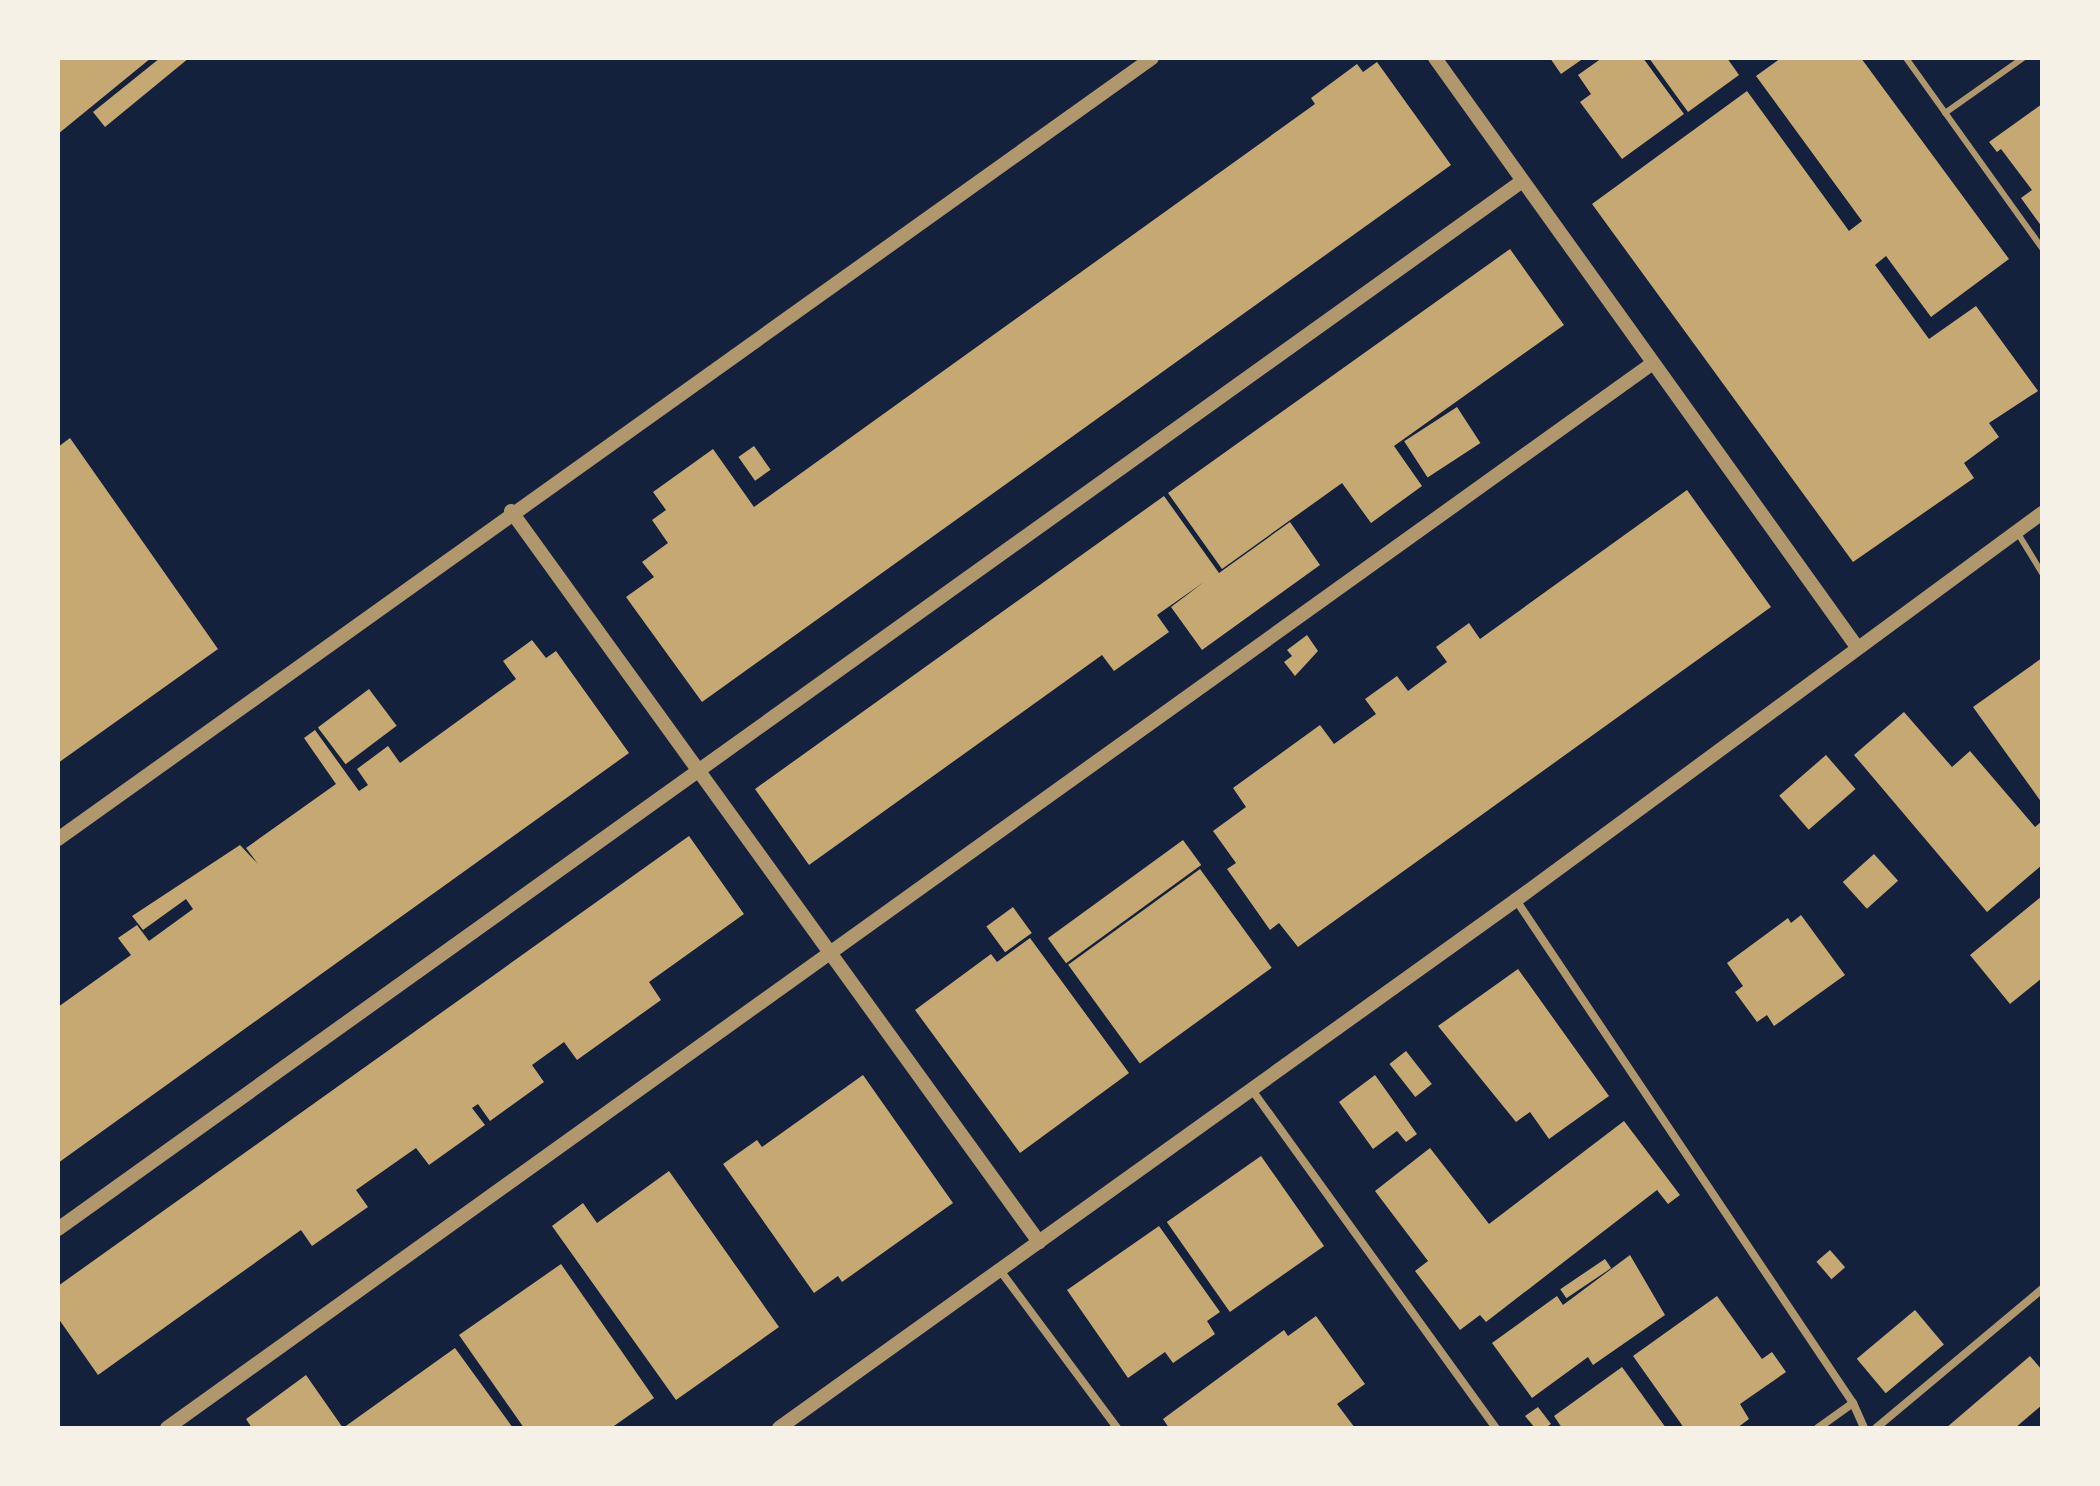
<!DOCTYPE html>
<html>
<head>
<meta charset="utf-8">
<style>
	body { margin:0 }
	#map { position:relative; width:2100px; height:1486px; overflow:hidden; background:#14213d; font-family:"Exo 2",sans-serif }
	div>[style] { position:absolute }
	.building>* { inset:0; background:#c6a872; transform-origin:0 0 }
	.service>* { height:6px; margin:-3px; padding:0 3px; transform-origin:3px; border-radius:3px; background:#b1986c }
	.minor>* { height:8px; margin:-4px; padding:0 4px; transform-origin:4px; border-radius:4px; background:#b1986c }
	.tertiary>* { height:14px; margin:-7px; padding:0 7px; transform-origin:7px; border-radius:7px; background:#b1986c }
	span { translate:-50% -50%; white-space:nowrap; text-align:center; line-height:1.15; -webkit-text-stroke:8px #f6f1e7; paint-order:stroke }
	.frame { position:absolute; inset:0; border:60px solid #f6f1e7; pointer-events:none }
</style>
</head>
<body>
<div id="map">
	<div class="building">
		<i style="clip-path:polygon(58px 58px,151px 58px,58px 134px)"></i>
		<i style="clip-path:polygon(160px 58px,189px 58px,105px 127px,93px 112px)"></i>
		<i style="clip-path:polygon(1550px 58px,1584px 58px,1561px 74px)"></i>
		<i style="clip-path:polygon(1602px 58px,1643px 58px,1684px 114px,1622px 159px,1580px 102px,1591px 94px,1578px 75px)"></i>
		<i style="clip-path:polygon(1649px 58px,1727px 58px,1739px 75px,1688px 112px)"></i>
		<i style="clip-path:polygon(1781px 58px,1861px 58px,2009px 259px,1931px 317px,1886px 256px,1875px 265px,1929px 339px,1976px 306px,2038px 391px,1989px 423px,1999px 437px,1964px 463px,1974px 478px,1853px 562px,1592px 204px,1747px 91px,1849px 231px,1862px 221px,1756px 76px)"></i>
		<i style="clip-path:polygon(1377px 62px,1451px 165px,702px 702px,626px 597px,654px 577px,642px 562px,668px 543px,652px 520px,666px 510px,653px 492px,713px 449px,754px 507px,1315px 104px,1311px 98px,1357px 64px,1363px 72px)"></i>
		<i style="clip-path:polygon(2042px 104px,2042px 227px,2021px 198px,2032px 190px,2001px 149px,1997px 152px,1989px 142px)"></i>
		<i style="clip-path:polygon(1510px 249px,1564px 325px,1394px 446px,1422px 486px,1371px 523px,1342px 483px,1222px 569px,1168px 493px)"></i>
		<i style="left:1457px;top:407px;width:43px;height:63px;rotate:57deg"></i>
		<i style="clip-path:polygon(70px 438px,218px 649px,58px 763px,58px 447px)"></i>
		<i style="left:754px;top:446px;width:29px;height:19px;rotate:55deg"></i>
		<i style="clip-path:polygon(1687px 490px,1771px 607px,1298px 947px,1279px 923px,1270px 930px,1227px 869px,1236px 863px,1213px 831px,1246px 807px,1233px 788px,1320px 725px,1334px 744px,1376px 714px,1365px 699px,1397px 676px,1408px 691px,1447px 662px,1436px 647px,1469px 623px,1480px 639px)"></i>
		<i style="clip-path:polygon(1164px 496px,1219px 573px,1290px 522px,1320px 565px,1202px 650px,1171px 607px,1204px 582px,1157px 615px,1169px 632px,1114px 671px,1102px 655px,809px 865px,755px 789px)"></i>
		<i style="clip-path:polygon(1307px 635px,1318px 651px,1295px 676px,1284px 662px,1292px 656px,1287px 650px)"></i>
		<i style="clip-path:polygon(532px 640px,546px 658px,556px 651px,629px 753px,58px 1163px,58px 1007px,131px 955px,118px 938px,137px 925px,149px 941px,193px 909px,186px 899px,143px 930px,132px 916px,240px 845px,258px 864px,246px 848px,336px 784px,304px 738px,315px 730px,359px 791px,368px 785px,357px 769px,388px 746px,400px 763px,516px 679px,503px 661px)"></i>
		<i style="clip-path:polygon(2042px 658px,2042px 803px,1973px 707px)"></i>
		<i style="left:369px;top:689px;width:46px;height:64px;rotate:53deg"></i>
		<i style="clip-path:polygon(1904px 712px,1952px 767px,1970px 751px,2035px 827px,2042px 821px,2042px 865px,1987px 912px,1854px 755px)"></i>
		<i style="left:1826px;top:755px;width:45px;height:62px;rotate:49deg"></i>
		<i style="clip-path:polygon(689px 836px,744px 914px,649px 982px,661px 1000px,577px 1060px,564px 1042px,532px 1065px,544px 1082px,490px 1121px,478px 1104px,472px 1108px,485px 1125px,429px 1165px,416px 1148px,356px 1190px,368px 1207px,312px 1246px,301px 1230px,98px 1375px,58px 1318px,58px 1286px)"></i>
		<i style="left:1183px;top:840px;width:31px;height:167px;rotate:54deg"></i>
		<i style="left:1874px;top:854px;width:36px;height:42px;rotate:48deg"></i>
		<i style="left:1200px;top:869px;width:122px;height:163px;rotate:54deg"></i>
		<i style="clip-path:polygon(2042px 896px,2042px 978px,2010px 1004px,1970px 955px)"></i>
		<i style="left:1013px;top:907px;width:32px;height:33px;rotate:54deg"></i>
		<i style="clip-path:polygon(1801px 915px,1845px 975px,1774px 1026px,1767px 1015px,1757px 1022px,1735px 992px,1743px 986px,1727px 963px,1788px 918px,1791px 923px)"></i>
		<i style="clip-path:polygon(1030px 938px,1129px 1073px,1020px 1153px,915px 1010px,991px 954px,997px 962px)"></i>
		<i style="clip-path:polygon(1518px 969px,1609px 1096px,1549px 1139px,1530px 1112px,1516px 1122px,1438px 1026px)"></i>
		<i style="left:1406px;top:1051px;width:42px;height:21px;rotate:52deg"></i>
		<i style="clip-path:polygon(863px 1075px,953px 1203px,842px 1282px,838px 1276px,814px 1293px,723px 1164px,757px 1140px,762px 1147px)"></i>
		<i style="clip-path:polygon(1375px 1075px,1417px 1134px,1406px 1142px,1397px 1131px,1373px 1149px,1339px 1102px)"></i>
		<i style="clip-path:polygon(1624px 1121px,1680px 1195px,1668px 1204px,1657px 1190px,1486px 1322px,1480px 1315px,1460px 1330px,1415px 1271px,1428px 1261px,1375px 1191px,1430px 1148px,1489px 1224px)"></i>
		<i style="left:1261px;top:1156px;width:110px;height:115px;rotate:55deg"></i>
		<i style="clip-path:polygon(669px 1171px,779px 1327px,676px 1400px,552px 1226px,583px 1203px,597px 1223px)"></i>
		<i style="clip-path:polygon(1159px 1226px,1220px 1312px,1207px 1321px,1215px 1334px,1173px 1363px,1165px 1352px,1128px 1378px,1067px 1290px)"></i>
		<i style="left:1830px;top:1250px;width:23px;height:18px;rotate:49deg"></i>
		<i style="clip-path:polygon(1630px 1255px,1665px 1315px,1593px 1365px,1588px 1357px,1532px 1398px,1492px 1343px,1557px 1296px,1563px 1305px)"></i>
		<i style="left:1605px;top:1259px;width:11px;height:54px;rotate:56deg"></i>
		<i style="clip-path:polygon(561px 1264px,654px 1398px,611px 1428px,524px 1428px,459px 1335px)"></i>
		<i style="clip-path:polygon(1717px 1296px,1762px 1359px,1772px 1352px,1786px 1372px,1740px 1404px,1749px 1419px,1737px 1428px,1684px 1428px,1633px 1356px)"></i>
		<i style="left:1915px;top:1310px;width:45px;height:76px;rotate:50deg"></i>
		<i style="clip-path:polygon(1316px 1316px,1365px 1384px,1337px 1404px,1355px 1428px,1169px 1428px,1163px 1419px,1284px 1330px,1288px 1336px)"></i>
		<i style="clip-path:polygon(455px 1348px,513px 1428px,252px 1428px,246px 1419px,306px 1375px,343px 1428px)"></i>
		<i style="clip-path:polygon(2030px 1356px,2042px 1370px,2042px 1405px,2015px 1428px,1946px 1428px)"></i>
		<i style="clip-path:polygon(1622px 1367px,1666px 1428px,1562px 1428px,1554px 1416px)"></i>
		<i style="clip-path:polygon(1538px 1407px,1551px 1424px,1545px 1428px,1535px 1428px,1525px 1416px)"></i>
	</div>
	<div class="service">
		<i style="left:1906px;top:58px;width:234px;rotate:54.4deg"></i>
		<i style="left:1945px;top:113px;width:95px;rotate:-35.2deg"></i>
		<i style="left:2017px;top:532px;width:48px;rotate:58.6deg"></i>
	</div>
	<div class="minor">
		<i style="left:1516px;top:900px;width:605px;rotate:56.18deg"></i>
		<i style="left:1853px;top:1403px;width:27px;rotate:66deg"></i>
		<i style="left:1252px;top:1090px;width:417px;rotate:54.2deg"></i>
		<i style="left:999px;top:1269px;width:198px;rotate:53.4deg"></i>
		<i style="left:1818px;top:1428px;width:43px;rotate:-35.5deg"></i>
		<i style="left:1876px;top:1428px;width:217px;rotate:-39.9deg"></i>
	</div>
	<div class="tertiary">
		<i style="left:1435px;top:58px;width:725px;rotate:54.38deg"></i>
		<i style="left:511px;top:511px;width:902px;rotate:54.16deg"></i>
		<i style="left:58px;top:839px;width:1344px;rotate:-35.52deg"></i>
		<i style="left:58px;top:1229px;width:1799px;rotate:-35.59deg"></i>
		<i style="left:167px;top:1428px;width:1828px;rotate:-35.63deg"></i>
		<i style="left:779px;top:1428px;width:907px;rotate:-35.62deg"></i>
		<i style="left:1516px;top:900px;width:653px;rotate:-36.34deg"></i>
	</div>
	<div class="frame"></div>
</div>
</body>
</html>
